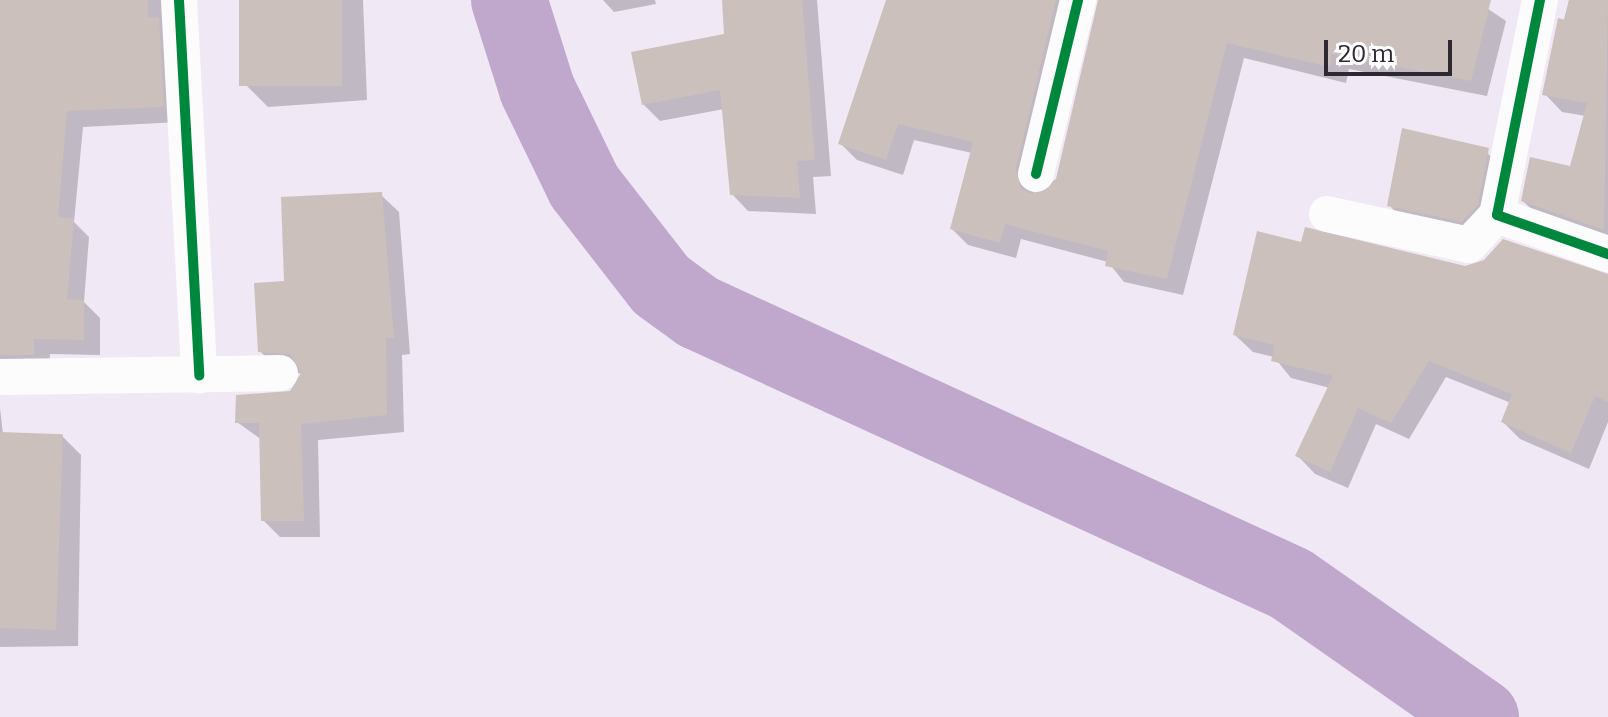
<!DOCTYPE html>
<html>
<head>
<meta charset="utf-8">
<style>
	body { margin:0 }
	#map { position:relative; width:1608px; height:717px; overflow:hidden; background:#f0e8f4; font-family:Bitter,serif }
	div>[style] { position:absolute }
	.shadow>* { inset:0; background:#0003 }
	.river>* { height:76px; margin:-38px; padding:0 38px; transform-origin:38px; border-radius:38px; background:#bfa8cc }
	.building>* { inset:0; background:#cbc0bc; transform-origin:0 0 }
	.street>* { height:36px; margin:-18px; padding:0 18px; transform-origin:18px; border-radius:18px; background:#fdfcfd }
	.cycleway>* { height:10px; margin:-5px; padding:0 5px; transform-origin:5px; border-radius:5px; background:#00873e }
	span { translate:-50% -50%; white-space:nowrap; text-align:center; line-height:1.15; -webkit-text-stroke:7px #fff; paint-order:stroke }
	.scale { position:absolute; left:1324px; top:40px; width:128px; height:36px; box-sizing:border-box; border:4px solid #2d2831; border-top:0; padding-left:10px; font-size:24px; line-height:28px; white-space:nowrap; color:#2d2831; -webkit-text-stroke:6px #fff; paint-order:stroke }
</style>
</head>
<body>
<div id="map">
	<div class="shadow">
		<i style="clip-path:polygon(0 0,176px 0,179px 122px,83px 127px,74px 222px,89px 237px,84px 302px,100px 318px,100px 355px,50px 354px,49px 371px,0 370px)"></i>
		<i style="clip-path:polygon(244px 0,363px 0,367px 100px,268px 107px,247px 86px)"></i>
		<i style="clip-path:polygon(603px 0,655px 0,656px 4px,614px 12px)"></i>
		<i style="clip-path:polygon(724px 0,817px 0,831px 176px,813px 177px,816px 214px,748px 211px,732px 194px,724px 109px,660px 121px,643px 104px,726px 35px)"></i>
		<i style="clip-path:polygon(887px 0,1085px 0,1031px 187px,1036px 196px,1058px 180px,1099px 0,1475px 0,1506px 21px,1487px 96px,1349px 69px,1346px 83px,1244px 58px,1183px 295px,1124px 282px,1108px 262px,1021px 239px,1016px 258px,968px 245px,952px 229px,972px 153px,914px 140px,903px 175px,857px 160px,840px 143px)"></i>
		<i style="clip-path:polygon(1569px 0,1608px 0,1608px 242px,1541px 218px,1523px 201px,1572px 169px,1586px 116px,1562px 112px,1545px 94px)"></i>
		<i style="clip-path:polygon(1483px 149px,1501px 166px,1479px 238px,1406px 222px,1389px 205px)"></i>
		<i style="clip-path:polygon(381px 195px,399px 212px,410px 354px,402px 355px,404px 432px,318px 440px,320px 537px,280px 537px,263px 520px,262px 440px,237px 422px,291px 393px,303px 374px,277px 369px,260px 351px,286px 283px)"></i>
		<i style="clip-path:polygon(1302px 244px,1465px 268px,1608px 274px,1608px 422px,1589px 469px,1520px 439px,1503px 422px,1511px 403px,1446px 377px,1409px 439px,1376px 424px,1348px 488px,1315px 474px,1298px 456px,1330px 388px,1291px 378px,1274px 357px,1253px 352px,1235px 335px)"></i>
		<i style="clip-path:polygon(0 408px,3px 434px,62px 436px,81px 455px,78px 646px,0 647px)"></i>
	</div>
	<div class="river">
		<i style="left:509px;top:0;width:93px;rotate:72.5deg"></i>
		<i style="left:537px;top:89px;width:108px;rotate:64.1deg"></i>
		<i style="left:584px;top:186px;width:125px;rotate:52.1deg"></i>
		<i style="left:661px;top:285px;width:46px;rotate:36.1deg"></i>
		<i style="left:698px;top:312px;width:652px;rotate:24.64deg"></i>
		<i style="left:1291px;top:584px;width:232px;rotate:35deg"></i>
	</div>
	<div class="building">
		<i style="clip-path:polygon(0 0,148px 0,148px 18px,159px 17px,164px 107px,67px 111px,58px 217px,74px 219px,67px 299px,84px 300px,84px 340px,34px 339px,34px 355px,0 355px)"></i>
		<i style="left:239px;top:0;width:103px;height:86px"></i>
		<i style="clip-path:polygon(722px 0,802px 0,815px 160px,797px 161px,800px 198px,730px 195px,720px 90px,642px 105px,631px 52px,724px 34px)"></i>
		<i style="clip-path:polygon(886px 0,1056px 0,1016px 169px,1021px 189px,1032px 194px,1056px 179px,1098px 0,1491px 0,1471px 81px,1332px 54px,1330px 67px,1227px 43px,1167px 279px,1105px 266px,1108px 251px,1005px 224px,1000px 243px,950px 229px,973px 142px,898px 124px,886px 160px,838px 144px)"></i>
		<i style="clip-path:polygon(1569px 0,1608px 0,1604px 230px,1521px 201px,1530px 157px,1570px 166px,1587px 103px,1542px 95px,1558px 18px,1565px 20px)"></i>
		<i style="clip-path:polygon(1402px 128px,1489px 148px,1478px 205px,1462px 222px,1387px 206px)"></i>
		<i style="clip-path:polygon(382px 192px,394px 338px,386px 338px,387px 415px,301px 424px,304px 521px,261px 521px,259px 423px,235px 423px,236px 395px,290px 391px,301px 373px,290px 354px,258px 352px,254px 283px,284px 281px,281px 197px)"></i>
		<i style="clip-path:polygon(1305px 227px,1465px 266px,1484px 260px,1503px 239px,1608px 274px,1608px 402px,1595px 396px,1571px 453px,1501px 422px,1512px 394px,1429px 361px,1391px 423px,1358px 408px,1330px 472px,1295px 456px,1333px 376px,1271px 361px,1275px 345px,1233px 335px,1257px 231px,1301px 242px)"></i>
		<i style="left:0;top:432px;width:63px;height:196px;rotate:2deg"></i>
	</div>
	<div class="street">
		<i style="left:179px;top:0;width:376px;rotate:86.9deg"></i>
		<i style="left:1540px;top:0;width:219px;rotate:101.3deg"></i>
		<i style="left:1497px;top:215px;width:118px;rotate:19.4deg"></i>
		<i style="left:1036px;top:174px;width:179px;rotate:-76.4deg"></i>
		<i style="left:1327px;top:214px;width:145px;rotate:12.3deg"></i>
		<i style="left:1469px;top:245px;width:41px;rotate:-47deg"></i>
		<i style="left:0;top:377px;width:280px;rotate:-0.8deg"></i>
	</div>
	<div class="cycleway">
		<i style="left:179px;top:0;width:376px;rotate:86.9deg"></i>
		<i style="left:1540px;top:0;width:219px;rotate:101.3deg"></i>
		<i style="left:1497px;top:215px;width:118px;rotate:19.4deg"></i>
		<i style="left:1036px;top:174px;width:179px;rotate:-76.4deg"></i>
	</div>
	<div class="scale">20 m</div>
</div>
</body>
</html>
